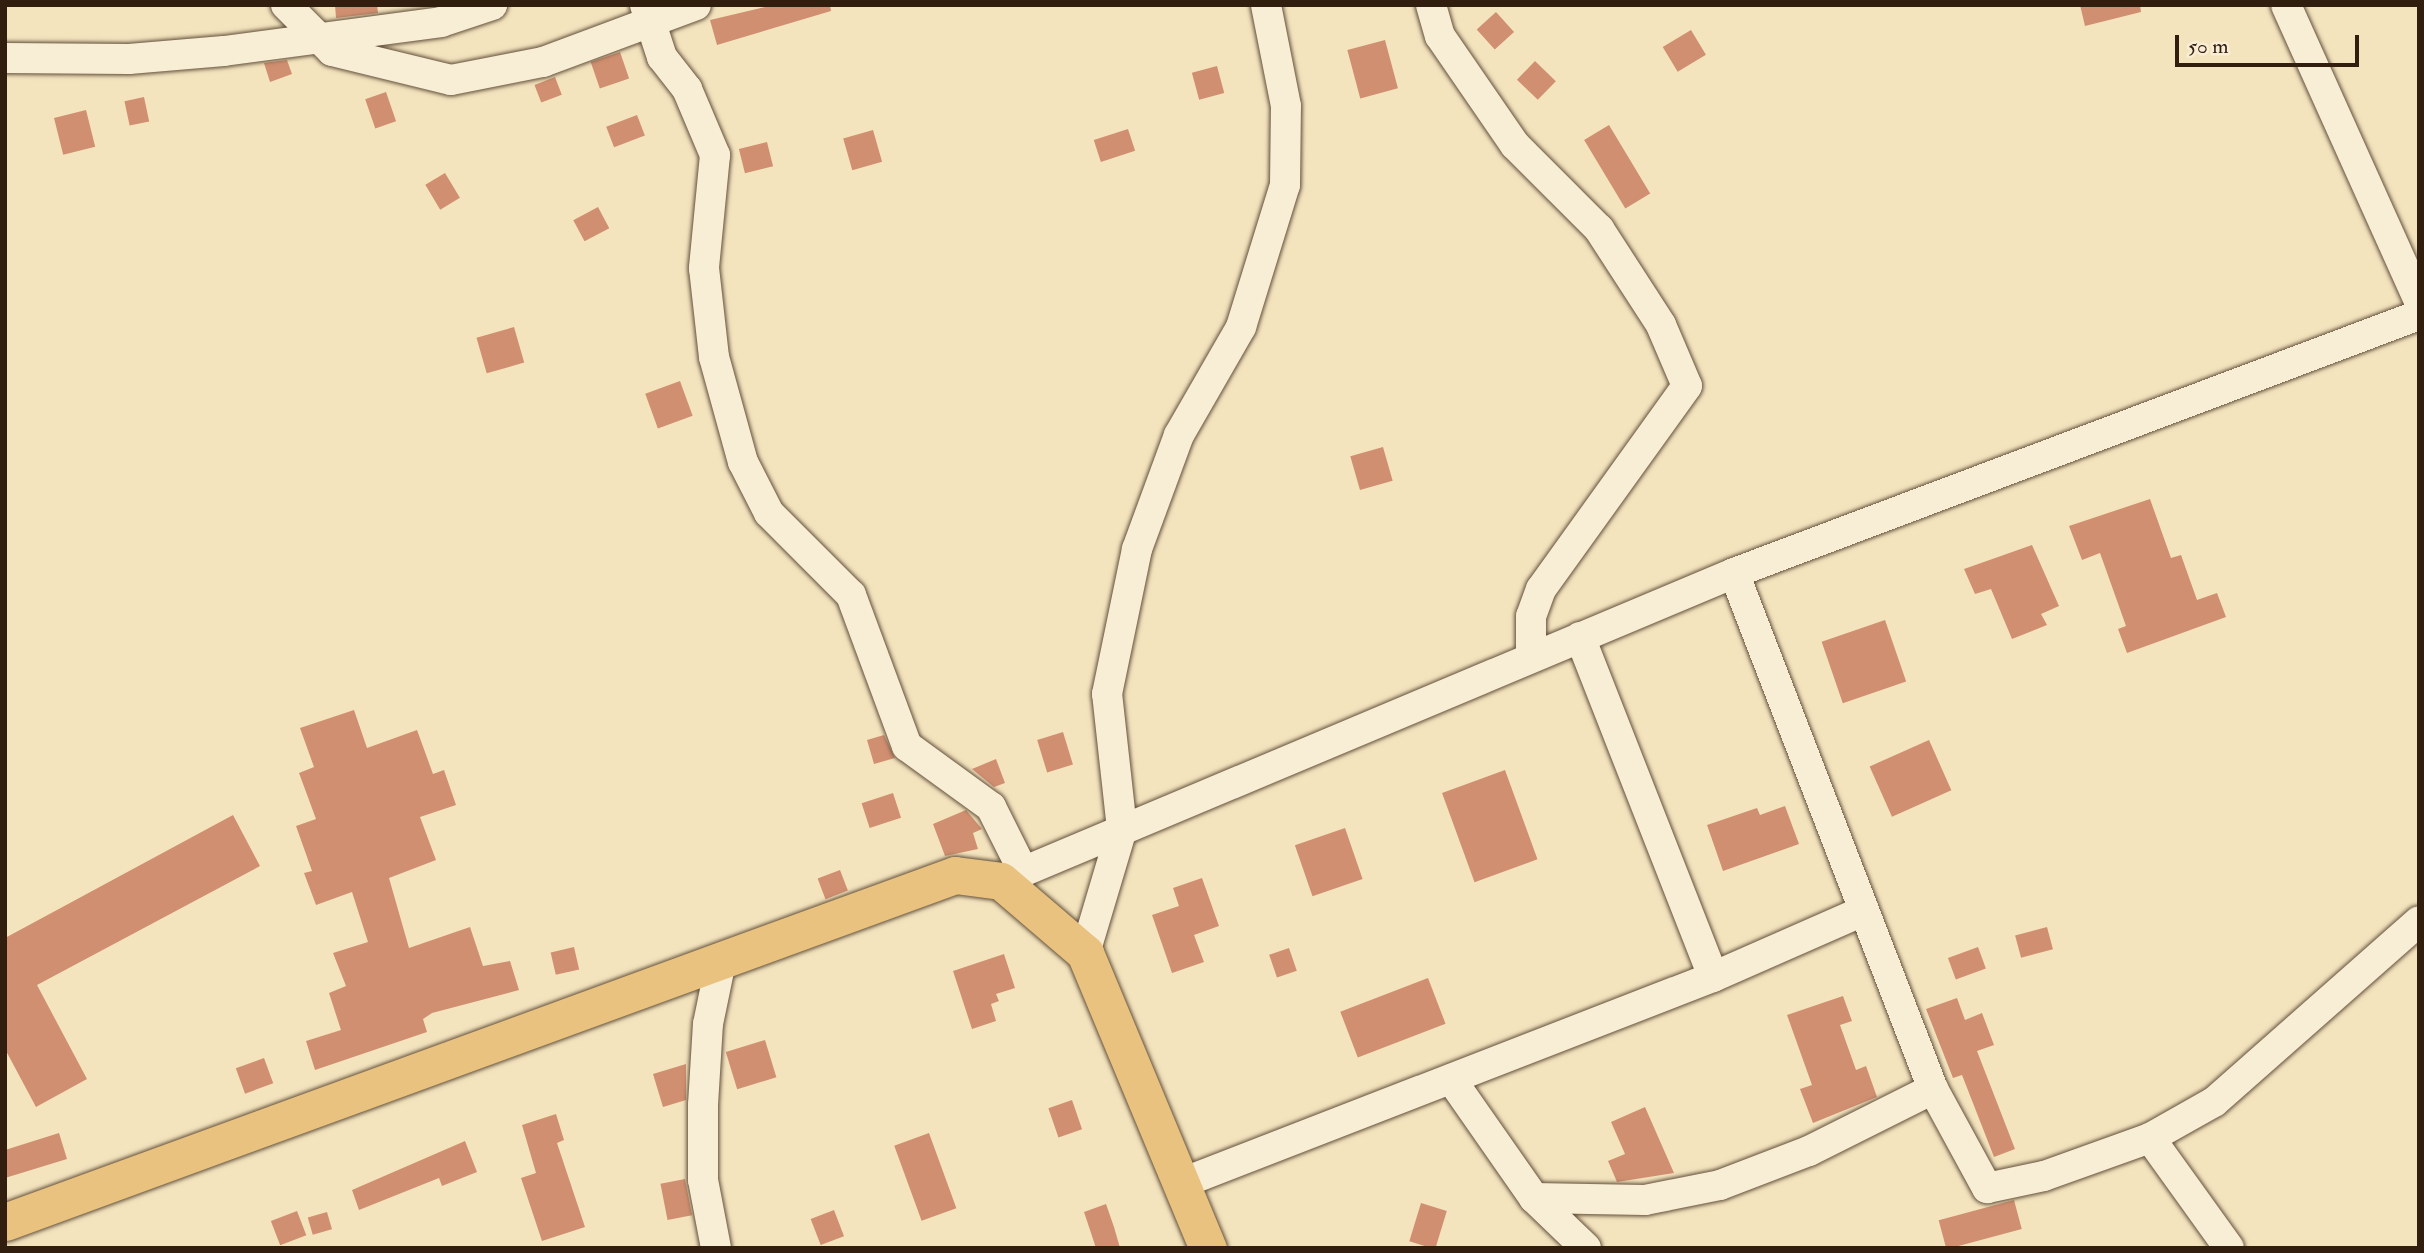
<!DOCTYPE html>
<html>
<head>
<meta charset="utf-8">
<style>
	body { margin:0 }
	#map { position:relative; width:2424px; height:1253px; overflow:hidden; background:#f4e4be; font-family:"IM FELL Double Pica",serif }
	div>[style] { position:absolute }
	.building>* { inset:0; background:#d18f71; transform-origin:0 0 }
	.roads { filter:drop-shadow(0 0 2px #62503b) drop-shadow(0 0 2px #62503b) }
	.minor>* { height:30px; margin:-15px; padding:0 15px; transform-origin:15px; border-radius:15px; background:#f8edd5 }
	.major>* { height:37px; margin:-18.5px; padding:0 18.5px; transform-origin:18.5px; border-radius:18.5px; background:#eac27f }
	span { translate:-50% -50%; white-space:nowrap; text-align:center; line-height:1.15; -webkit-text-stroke:5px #f8edd5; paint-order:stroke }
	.frame { position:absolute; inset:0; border:7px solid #321e0f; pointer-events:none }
	.scale { position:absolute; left:2175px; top:35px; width:184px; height:32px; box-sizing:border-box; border:4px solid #321e0f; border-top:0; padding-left:9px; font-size:21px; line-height:24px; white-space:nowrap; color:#321e0f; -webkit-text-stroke:5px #f8edd5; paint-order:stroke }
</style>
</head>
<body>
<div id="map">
	<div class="building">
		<i style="clip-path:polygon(335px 5px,377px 5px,378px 13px,336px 18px)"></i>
		<i style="clip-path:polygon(774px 5px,830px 5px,831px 11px,717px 45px,710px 20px)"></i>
		<i style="clip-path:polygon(2080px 5px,2140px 5px,2141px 12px,2085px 26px)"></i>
		<i style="left:1496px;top:12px;width:27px;height:26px;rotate:48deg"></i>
		<i style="left:1691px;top:30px;width:29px;height:33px;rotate:59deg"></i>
		<i style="left:1385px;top:40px;width:50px;height:39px;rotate:75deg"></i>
		<i style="left:620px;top:52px;width:28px;height:31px;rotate:71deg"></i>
		<i style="clip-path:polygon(287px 60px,292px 74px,270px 82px,264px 63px)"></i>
		<i style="left:1535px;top:61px;width:29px;height:26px;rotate:44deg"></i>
		<i style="left:1217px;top:66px;width:28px;height:26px;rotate:75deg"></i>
		<i style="left:555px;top:77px;width:19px;height:22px;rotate:69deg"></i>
		<i style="left:386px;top:92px;width:31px;height:22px;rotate:71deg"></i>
		<i style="left:144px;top:97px;width:25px;height:20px;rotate:78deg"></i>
		<i style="left:86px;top:110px;width:38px;height:33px;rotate:76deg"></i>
		<i style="left:637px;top:115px;width:22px;height:33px;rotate:69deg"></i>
		<i style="left:1609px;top:125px;width:80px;height:29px;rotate:59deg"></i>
		<i style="left:1128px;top:129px;width:23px;height:36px;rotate:72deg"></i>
		<i style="left:873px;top:130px;width:33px;height:31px;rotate:74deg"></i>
		<i style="left:767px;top:142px;width:25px;height:29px;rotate:76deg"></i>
		<i style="left:445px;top:173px;width:29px;height:23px;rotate:59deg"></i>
		<i style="left:598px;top:207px;width:24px;height:28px;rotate:62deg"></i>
		<i style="left:514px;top:327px;width:37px;height:39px;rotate:74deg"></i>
		<i style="left:680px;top:381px;width:37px;height:37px;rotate:70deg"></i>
		<i style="left:1383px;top:447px;width:35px;height:34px;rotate:74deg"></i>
		<i style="clip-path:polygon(2150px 499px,2171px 558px,2181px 555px,2197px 600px,2217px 593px,2226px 617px,2127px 653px,2118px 629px,2126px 626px,2100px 553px,2082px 560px,2069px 526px)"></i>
		<i style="clip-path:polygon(2032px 545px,2059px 606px,2041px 614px,2047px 625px,2012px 639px,1991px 589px,1975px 594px,1964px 569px)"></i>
		<i style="left:1885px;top:620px;width:65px;height:67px;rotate:71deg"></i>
		<i style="clip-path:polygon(354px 710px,367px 748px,417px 730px,433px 774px,444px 770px,456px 805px,420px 817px,436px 860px,389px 878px,409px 948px,470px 927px,483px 966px,510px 961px,519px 990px,432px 1013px,423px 1019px,427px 1032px,315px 1070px,306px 1041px,341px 1030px,329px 993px,346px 986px,333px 953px,368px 942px,352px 892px,316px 905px,304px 873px,312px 871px,296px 826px,316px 819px,299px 773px,314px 767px,300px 728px)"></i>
		<i style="left:1063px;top:732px;width:34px;height:27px;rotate:73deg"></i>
		<i style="clip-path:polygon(884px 735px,895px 758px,874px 764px,867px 740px)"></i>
		<i style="left:1929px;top:740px;width:55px;height:65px;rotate:66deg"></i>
		<i style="clip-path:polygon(996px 759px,1005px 783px,994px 787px,972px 769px)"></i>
		<i style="left:1505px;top:770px;width:95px;height:67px;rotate:70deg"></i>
		<i style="left:893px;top:793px;width:26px;height:33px;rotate:72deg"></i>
		<i style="clip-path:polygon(1785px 806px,1799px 844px,1723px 871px,1707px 825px,1757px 808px,1760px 815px)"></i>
		<i style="clip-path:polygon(966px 810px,982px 829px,973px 833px,978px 849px,945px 856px,933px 824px)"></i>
		<i style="clip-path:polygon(233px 815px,260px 866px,37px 985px,87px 1079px,36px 1107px,5px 1049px,5px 938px)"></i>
		<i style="left:1345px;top:828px;width:54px;height:53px;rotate:71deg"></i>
		<i style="left:840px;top:870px;width:22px;height:24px;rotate:69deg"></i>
		<i style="clip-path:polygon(1202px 878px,1219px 926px,1194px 935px,1204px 962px,1172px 973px,1152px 915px,1179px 906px,1173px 888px)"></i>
		<i style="left:2047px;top:927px;width:23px;height:33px;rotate:75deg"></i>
		<i style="left:574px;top:947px;width:23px;height:24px;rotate:77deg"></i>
		<i style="left:1978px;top:947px;width:23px;height:32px;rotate:70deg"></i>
		<i style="left:1289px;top:948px;width:24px;height:21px;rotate:71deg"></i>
		<i style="clip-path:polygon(1004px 954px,1015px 988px,996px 994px,999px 1001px,991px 1004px,996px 1021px,972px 1029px,953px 971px)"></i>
		<i style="left:1428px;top:978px;width:49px;height:94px;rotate:69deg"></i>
		<i style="clip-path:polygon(1843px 996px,1852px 1021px,1840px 1025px,1856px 1070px,1866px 1066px,1877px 1097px,1813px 1123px,1800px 1089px,1812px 1085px,1787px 1015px)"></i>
		<i style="clip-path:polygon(1957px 998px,1965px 1020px,1982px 1013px,1994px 1045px,1977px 1051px,2015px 1149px,1994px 1157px,1962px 1075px,1953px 1078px,1926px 1009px)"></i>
		<i style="left:765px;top:1040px;width:39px;height:41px;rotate:73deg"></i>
		<i style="left:264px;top:1058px;width:27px;height:30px;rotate:70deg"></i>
		<i style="clip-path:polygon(686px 1064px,686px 1100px,663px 1107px,653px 1074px)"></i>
		<i style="left:1072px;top:1100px;width:31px;height:25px;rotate:71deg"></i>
		<i style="clip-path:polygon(1645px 1107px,1674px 1173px,1617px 1182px,1608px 1161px,1625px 1154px,1611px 1122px)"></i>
		<i style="clip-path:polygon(556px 1114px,564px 1140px,557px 1143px,585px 1227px,542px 1241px,521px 1178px,536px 1173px,522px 1125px)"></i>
		<i style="clip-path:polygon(59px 1133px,67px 1159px,5px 1178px,5px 1150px)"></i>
		<i style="left:929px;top:1133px;width:80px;height:37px;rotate:70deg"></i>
		<i style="clip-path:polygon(465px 1141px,477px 1172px,442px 1186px,439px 1178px,359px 1210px,352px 1190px)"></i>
		<i style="left:685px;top:1179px;width:37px;height:25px;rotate:79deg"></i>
		<i style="left:2014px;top:1200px;width:30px;height:78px;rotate:75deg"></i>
		<i style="left:1421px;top:1203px;width:27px;height:40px;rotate:17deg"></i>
		<i style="clip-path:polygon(1106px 1204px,1114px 1227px,1120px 1248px,1096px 1248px,1084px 1212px)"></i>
		<i style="left:834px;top:1210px;width:28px;height:25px;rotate:69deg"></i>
		<i style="left:297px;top:1211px;width:26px;height:28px;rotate:69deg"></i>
		<i style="left:327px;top:1212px;width:18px;height:20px;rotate:74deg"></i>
	</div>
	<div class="roads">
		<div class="minor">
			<i style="left:286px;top:5px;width:65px;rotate:45deg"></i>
			<i style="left:332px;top:51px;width:122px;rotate:13.7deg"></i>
			<i style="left:451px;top:80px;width:94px;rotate:-11.1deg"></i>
			<i style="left:543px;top:62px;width:163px;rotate:-20.4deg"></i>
			<i style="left:645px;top:5px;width:55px;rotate:71.9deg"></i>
			<i style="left:662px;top:57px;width:41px;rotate:52deg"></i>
			<i style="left:687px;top:89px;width:72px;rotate:67deg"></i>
			<i style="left:715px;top:155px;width:114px;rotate:95.6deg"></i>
			<i style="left:704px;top:268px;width:90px;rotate:83.6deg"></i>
			<i style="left:714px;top:357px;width:109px;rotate:74.6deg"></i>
			<i style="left:743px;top:462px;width:57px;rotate:63deg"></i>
			<i style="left:769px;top:513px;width:116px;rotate:45deg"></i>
			<i style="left:851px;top:595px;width:161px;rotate:69.7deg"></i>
			<i style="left:907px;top:746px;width:104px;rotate:36deg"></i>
			<i style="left:991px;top:807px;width:72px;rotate:63.4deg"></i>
			<i style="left:1431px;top:5px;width:32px;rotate:74deg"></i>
			<i style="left:1440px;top:36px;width:132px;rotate:55.5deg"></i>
			<i style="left:1515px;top:145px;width:119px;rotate:45deg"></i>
			<i style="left:1599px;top:229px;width:114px;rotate:57.1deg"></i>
			<i style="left:1661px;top:325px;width:66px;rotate:66.9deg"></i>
			<i style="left:1687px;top:386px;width:250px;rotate:125.7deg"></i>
			<i style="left:1541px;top:589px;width:29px;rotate:110deg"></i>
			<i style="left:1531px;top:616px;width:41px;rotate:90deg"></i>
			<i style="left:2286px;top:5px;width:325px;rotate:65.8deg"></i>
			<i style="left:5px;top:58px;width:124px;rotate:0.5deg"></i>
			<i style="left:129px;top:59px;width:95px;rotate:-4.8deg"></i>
			<i style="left:224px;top:51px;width:219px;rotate:-7.6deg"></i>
			<i style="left:441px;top:22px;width:54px;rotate:-18.4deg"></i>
			<i style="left:1734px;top:573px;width:553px;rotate:68.91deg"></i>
			<i style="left:1933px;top:1089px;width:113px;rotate:61.4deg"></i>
			<i style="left:1987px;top:1188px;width:58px;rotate:-11.9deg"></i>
			<i style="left:2044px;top:1176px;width:113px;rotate:-19.7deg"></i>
			<i style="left:2150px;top:1138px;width:73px;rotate:-29.4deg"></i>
			<i style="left:2214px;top:1102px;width:273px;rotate:-41.4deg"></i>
			<i style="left:1580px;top:637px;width:365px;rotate:68.6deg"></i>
			<i style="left:1001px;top:881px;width:795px;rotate:-22.79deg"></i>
			<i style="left:1734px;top:573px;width:732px;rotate:-20.64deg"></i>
			<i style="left:1085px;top:953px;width:129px;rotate:-73.4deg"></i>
			<i style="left:1122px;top:829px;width:136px;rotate:-96.3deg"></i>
			<i style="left:1107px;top:694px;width:148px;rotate:-78.3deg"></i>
			<i style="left:1137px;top:549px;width:121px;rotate:-69.8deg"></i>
			<i style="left:1179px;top:435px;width:125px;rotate:-60.1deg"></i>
			<i style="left:1241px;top:327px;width:149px;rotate:-72.8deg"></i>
			<i style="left:1285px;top:185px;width:79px;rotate:-89.3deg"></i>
			<i style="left:1286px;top:106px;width:103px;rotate:-101.2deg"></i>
			<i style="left:1451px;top:1079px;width:145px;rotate:55.1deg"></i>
			<i style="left:1534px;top:1198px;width:72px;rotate:43.9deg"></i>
			<i style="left:2150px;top:1138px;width:135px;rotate:54.3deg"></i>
			<i style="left:1182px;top:1183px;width:570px;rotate:-21.2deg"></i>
			<i style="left:1713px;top:977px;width:162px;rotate:-23.7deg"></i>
			<i style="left:1534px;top:1198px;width:111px;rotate:1deg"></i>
			<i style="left:1645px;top:1200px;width:76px;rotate:-11.3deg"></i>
			<i style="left:1720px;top:1185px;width:95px;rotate:-20.9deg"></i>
			<i style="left:1809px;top:1151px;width:139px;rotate:-26.6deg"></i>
			<i style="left:716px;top:1248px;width:69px;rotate:-100.8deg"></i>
			<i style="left:703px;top:1180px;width:75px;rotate:-90deg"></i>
			<i style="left:703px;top:1105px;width:81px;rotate:-86.5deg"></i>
			<i style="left:708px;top:1024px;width:64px;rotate:-78.3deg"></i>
		</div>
		<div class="major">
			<i style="left:5px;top:1222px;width:1011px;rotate:-20.07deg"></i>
			<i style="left:955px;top:875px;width:46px;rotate:7.4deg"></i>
			<i style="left:1001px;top:881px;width:111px;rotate:40.6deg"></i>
			<i style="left:1085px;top:953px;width:320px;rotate:67.4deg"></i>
		</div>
	</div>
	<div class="frame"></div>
	<div class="scale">50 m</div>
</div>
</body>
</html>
